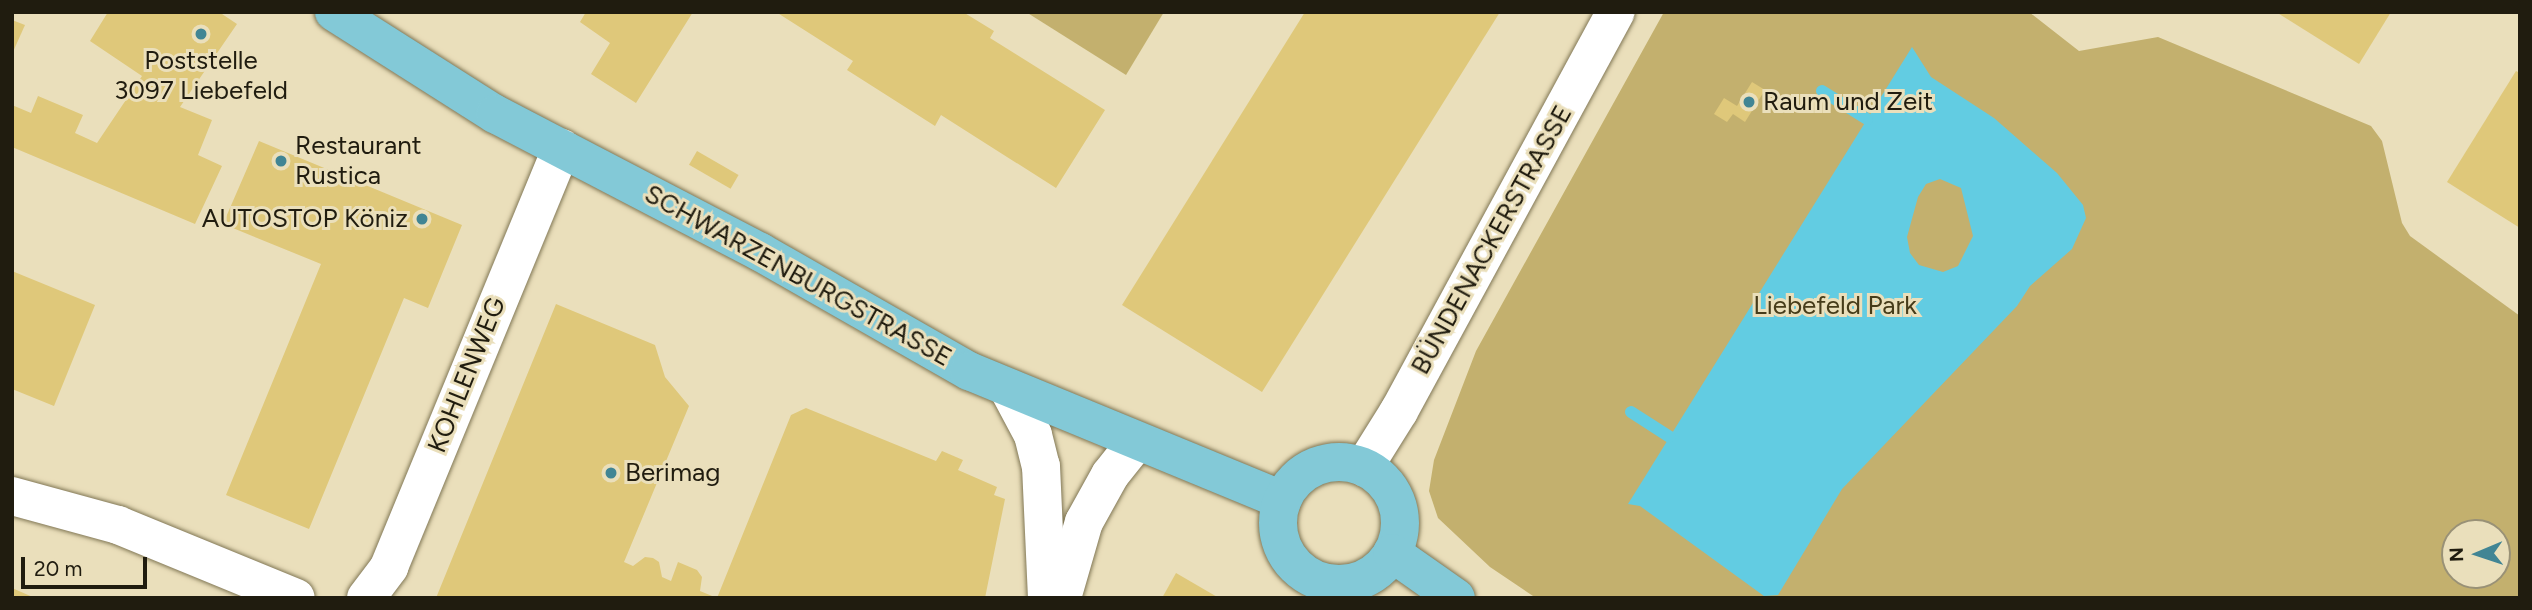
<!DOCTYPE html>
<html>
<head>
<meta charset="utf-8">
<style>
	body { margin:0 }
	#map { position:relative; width:2532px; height:610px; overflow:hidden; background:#eadfbb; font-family:Figtree,sans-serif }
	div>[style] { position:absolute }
	.green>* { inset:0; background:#c3b06e }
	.water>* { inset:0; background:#62cce2 }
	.stream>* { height:12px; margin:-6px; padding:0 6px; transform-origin:6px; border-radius:6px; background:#62cce2 }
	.building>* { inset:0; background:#dfc87a; transform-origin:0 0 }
	.roads { filter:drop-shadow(0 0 2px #817755) drop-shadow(0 0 2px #817755) }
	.minor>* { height:38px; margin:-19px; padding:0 19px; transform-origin:19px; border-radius:19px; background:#fff }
	.major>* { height:38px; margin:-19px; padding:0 19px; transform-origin:19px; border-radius:19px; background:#83c9d7 }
	.major>.ring { margin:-19px; padding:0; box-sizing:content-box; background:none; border:38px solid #83c9d7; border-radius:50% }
	.dots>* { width:19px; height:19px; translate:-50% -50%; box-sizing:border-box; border:4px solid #eadfbb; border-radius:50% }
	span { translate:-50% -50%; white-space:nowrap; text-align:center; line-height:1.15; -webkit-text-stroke:6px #eadfbb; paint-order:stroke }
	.poi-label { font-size:26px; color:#201c0f }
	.left { translate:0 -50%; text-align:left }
	.right { translate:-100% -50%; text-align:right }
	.street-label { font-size:26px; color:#201c0f }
	.park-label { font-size:26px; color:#463c1a }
	.frame { position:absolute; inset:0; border:14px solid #201c0f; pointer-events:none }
	.north { position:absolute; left:2441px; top:519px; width:70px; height:70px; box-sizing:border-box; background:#eadfbb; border:2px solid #999176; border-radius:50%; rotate:268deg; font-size:19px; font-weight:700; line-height:28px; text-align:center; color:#201c0f }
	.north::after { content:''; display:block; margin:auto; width:24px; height:32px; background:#418594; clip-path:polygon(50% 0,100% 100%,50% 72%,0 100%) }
	.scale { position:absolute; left:21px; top:557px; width:126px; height:32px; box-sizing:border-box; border:4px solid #201c0f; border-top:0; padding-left:9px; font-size:21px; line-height:24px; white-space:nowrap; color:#201c0f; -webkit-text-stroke:5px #eadfbb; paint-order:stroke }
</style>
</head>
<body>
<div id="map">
	<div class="green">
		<i style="clip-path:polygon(1026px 12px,1164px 12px,1126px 75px)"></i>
		<i style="clip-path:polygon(evenodd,1664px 12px,2029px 12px,2079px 51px,2158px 37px,2371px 126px,2382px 141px,2402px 223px,2410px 236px,2520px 316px,2520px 598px,1536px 598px,1490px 567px,1438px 518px,1429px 491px,1434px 460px,1476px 351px,1664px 12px,2455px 533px,2497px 533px,2497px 575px,2455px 575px,2455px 533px)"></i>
	</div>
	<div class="water">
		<i style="clip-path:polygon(evenodd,1912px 47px,1931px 77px,1994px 118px,2057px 173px,2083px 205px,2086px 218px,2072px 249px,2030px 286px,2017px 306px,1842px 489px,1778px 595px,1764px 596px,1640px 506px,1628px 504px,1912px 47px,1940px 179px,1961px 188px,1973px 236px,1958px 266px,1943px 272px,1919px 265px,1910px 253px,1907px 237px,1918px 197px,1926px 184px,1940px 179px)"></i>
	</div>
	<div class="stream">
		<i style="left:1822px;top:91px;width:53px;rotate:31.9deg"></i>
		<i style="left:1631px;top:412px;width:46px;rotate:32.7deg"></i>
	</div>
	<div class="building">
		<i style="clip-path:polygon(108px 12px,219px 12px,237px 24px,180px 107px,212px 120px,198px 155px,222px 166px,195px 224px,12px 147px,12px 105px,31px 113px,38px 96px,83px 115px,75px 133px,97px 143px,142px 76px,90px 41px)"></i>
		<i style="clip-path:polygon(586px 12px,693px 12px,636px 103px,591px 74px,610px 43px,580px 22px)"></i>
		<i style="clip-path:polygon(776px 12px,963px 12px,994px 31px,990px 38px,1105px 110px,1056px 188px,941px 115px,935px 126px,847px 70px,853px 61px)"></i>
		<i style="clip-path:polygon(1305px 12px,1500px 12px,1262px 392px,1122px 305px)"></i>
		<i style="clip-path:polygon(2276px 12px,2391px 12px,2359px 64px)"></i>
		<i style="clip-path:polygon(12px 20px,25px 25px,12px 54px)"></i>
		<i style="clip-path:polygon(2516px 71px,2520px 73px,2520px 228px,2447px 182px)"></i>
		<i style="clip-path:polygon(1752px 82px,1765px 90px,1745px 122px,1733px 114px,1727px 122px,1714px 114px,1724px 98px,1737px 106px)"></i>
		<i style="clip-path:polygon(259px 141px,462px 225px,428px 308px,404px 298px,309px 529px,226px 495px,321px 264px,223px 224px)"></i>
		<i style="left:697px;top:151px;width:48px;height:16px;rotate:30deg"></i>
		<i style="clip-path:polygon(12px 271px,95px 305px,54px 406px,12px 389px)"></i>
		<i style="clip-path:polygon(556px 304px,655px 345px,665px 377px,689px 406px,624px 562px,633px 566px,645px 557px,653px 558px,659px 562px,662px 577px,671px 581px,678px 562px,697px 570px,702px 577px,700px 591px,717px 598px,791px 415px,806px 408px,936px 461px,942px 451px,963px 460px,958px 470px,997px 487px,994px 495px,1005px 499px,985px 598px,436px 598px)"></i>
		<i style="clip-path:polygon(1176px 573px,1219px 598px,1162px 598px)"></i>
		<i style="clip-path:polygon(12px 588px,35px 598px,12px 598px)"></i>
	</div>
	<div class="roads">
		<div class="minor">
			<i style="left:1009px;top:390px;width:51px;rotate:61.9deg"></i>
			<i style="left:1033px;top:435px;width:32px;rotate:76deg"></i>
			<i style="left:1041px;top:466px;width:132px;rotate:87.4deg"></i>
			<i style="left:1364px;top:467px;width:66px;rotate:-58deg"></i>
			<i style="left:1399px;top:411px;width:454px;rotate:-61.5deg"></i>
			<i style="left:12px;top:496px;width:110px;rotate:15.3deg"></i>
			<i style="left:118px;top:525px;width:192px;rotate:22.3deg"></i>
			<i style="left:366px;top:598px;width:39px;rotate:-53deg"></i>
			<i style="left:389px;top:567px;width:453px;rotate:-67.6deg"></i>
			<i style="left:1062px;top:598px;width:79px;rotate:-73.9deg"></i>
			<i style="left:1084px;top:522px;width:54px;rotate:-61deg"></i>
			<i style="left:1110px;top:475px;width:43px;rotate:-51.5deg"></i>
		</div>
		<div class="major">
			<i style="left:334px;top:12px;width:191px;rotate:32.4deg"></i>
			<i style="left:495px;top:114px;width:299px;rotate:27.5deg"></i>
			<i style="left:760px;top:252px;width:241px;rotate:29.7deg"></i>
			<i style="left:969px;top:371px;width:339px;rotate:22.4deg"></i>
			<i class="ring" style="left:1278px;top:462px;width:84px;height:84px"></i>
			<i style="left:1392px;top:553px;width:78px;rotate:35.1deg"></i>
		</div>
	</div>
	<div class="dots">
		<i style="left:201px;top:34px;background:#418594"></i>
		<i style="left:1749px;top:102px;background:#418594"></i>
		<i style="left:281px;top:161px;background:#418594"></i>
		<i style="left:422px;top:219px;background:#418594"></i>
		<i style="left:611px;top:473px;background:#418594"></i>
	</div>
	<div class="poi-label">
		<span style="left:201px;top:76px">Poststelle<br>3097 Liebefeld</span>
		<span class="left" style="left:1763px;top:102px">Raum und Zeit</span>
		<span class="left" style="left:295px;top:161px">Restaurant<br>Rustica</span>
		<span class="right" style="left:408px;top:219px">AUTOSTOP Köniz</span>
		<span class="left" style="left:625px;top:473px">Berimag</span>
	</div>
	<div class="street-label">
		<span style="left:1492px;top:240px;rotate:-61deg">BÜNDENACKERSTRASSE</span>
		<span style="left:798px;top:276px;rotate:29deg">SCHWARZENBURGSTRASSE</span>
		<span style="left:467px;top:375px;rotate:-68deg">KOHLENWEG</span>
	</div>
	<div class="park-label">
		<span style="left:1835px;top:306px">Liebefeld Park</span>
	</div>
	<div class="frame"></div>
	<div class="north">N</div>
	<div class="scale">20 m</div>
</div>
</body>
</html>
